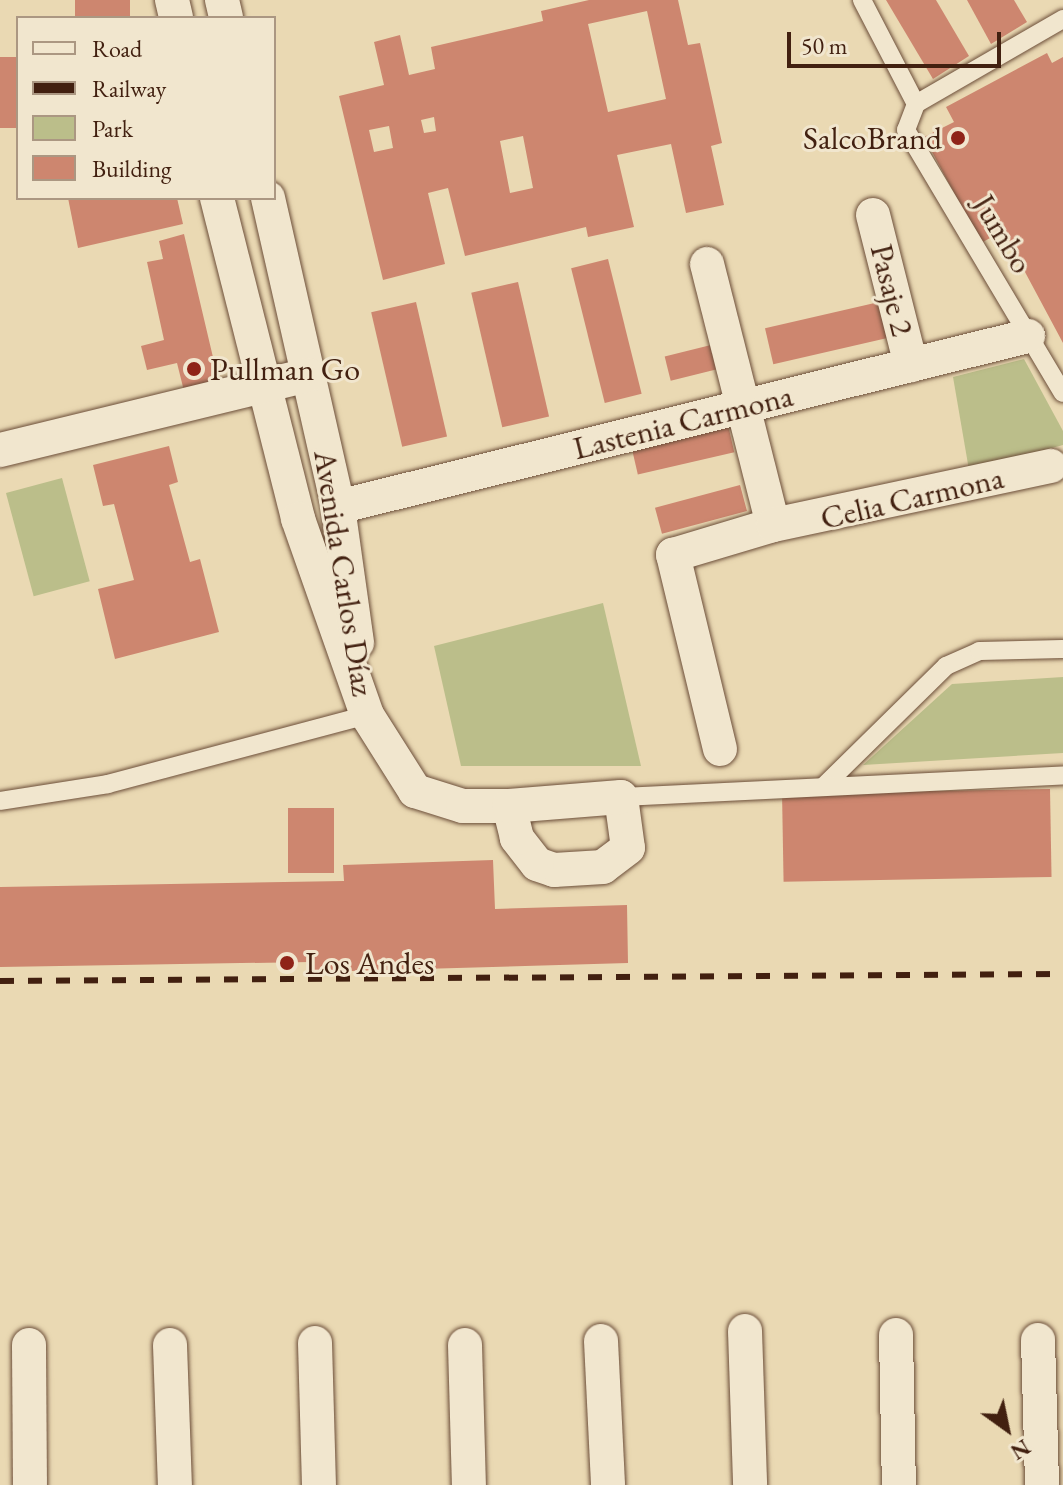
<!DOCTYPE html>
<html>
<head>
<meta charset="utf-8">
<style>
	body { margin:0 }
	#map { position:relative; width:1063px; height:1485px; overflow:hidden; background:#ead9b3; font-family:"EB Garamond",serif }
	div>[style] { position:absolute }
	.green>* { inset:0; background:#bbbe8a; transform-origin:0 0 }
	.building>* { inset:0; background:#cd866f; transform-origin:0 0 }
	.roads { filter:drop-shadow(0 0 2px #6c4e39) drop-shadow(0 0 2px #6c4e39) }
	.lane>* { height:18px; margin:-9px; padding:0 9px; transform-origin:9px; border-radius:9px; background:#f1e6ce }
	.street>* { height:34px; margin:-17px; padding:0 17px; transform-origin:17px; border-radius:17px; background:#f1e6ce }
	.rail>* { height:6px; margin-top:-3px; transform-origin:0; background:repeating-linear-gradient(90deg,#422010 0 14px,transparent 0 28px) }
	.dots>* { width:22px; height:22px; translate:-50% -50%; box-sizing:border-box; border:4px solid #f1e6ce; border-radius:50% }
	span { translate:-50% -50%; white-space:nowrap; text-align:center; line-height:1.15; -webkit-text-stroke:6px #f1e6ce; paint-order:stroke }
	.poi-label { font-size:32px; color:#422010 }
	.right { translate:-100% -50%; text-align:right }
	.left { translate:0 -50%; text-align:left }
	.street-label { font-size:32px; color:#422010 }
	.legend { position:absolute; left:16px; top:16px; width:260px; height:184px; box-sizing:border-box; background:#f1e6ce; border:2px solid #ab9782; margin:0; padding:10px 14px; list-style:none; font-size:24px; color:#422010 }
	.legend li { display:flex; align-items:center; gap:16px; height:40px }
	.legend b { width:40px; border:2px solid #ab9782 }
	.north { position:absolute; left:967px; top:1389px; width:80px; height:80px; -webkit-text-stroke:6px #f1e6ce; paint-order:stroke; rotate:147deg; font-size:22px; font-weight:700; line-height:32px; text-align:center; color:#422010 }
	.north::after { content:''; display:block; margin:auto; width:28px; height:36px; background:#422010; clip-path:polygon(50% 0,100% 100%,50% 72%,0 100%) }
	.scale { position:absolute; left:787px; top:32px; width:214px; height:36px; box-sizing:border-box; border:4px solid #422010; border-top:0; padding-left:10px; font-size:24px; line-height:28px; white-space:nowrap; color:#422010; -webkit-text-stroke:6px #f1e6ce; paint-order:stroke }
</style>
</head>
<body>
<div id="map">
	<div class="green">
		<i style="clip-path:polygon(1024px 359px,1063px 431px,1063px 445px,969px 470px,953px 377px)"></i>
		<i style="left:62px;top:478px;width:107px;height:58px;rotate:75deg"></i>
		<i style="clip-path:polygon(603px 603px,641px 766px,461px 766px,434px 646px)"></i>
		<i style="clip-path:polygon(1063px 677px,1063px 753px,863px 765px,952px 684px)"></i>
	</div>
	<div class="building">
		<i style="left:75px;top:0;width:55px;height:18px"></i>
		<i style="clip-path:polygon(evenodd,589px 0,678px 0,688px 45px,700px 43px,722px 143px,711px 146px,724px 205px,686px 213px,671px 144px,617px 155px,634px 227px,588px 237px,586px 227px,465px 256px,448px 188px,428px 193px,445px 264px,383px 280px,339px 96px,384px 85px,374px 42px,400px 35px,409px 75px,435px 69px,431px 47px,543px 21px,541px 11px,589px 0,647px 11px,666px 99px,608px 112px,588px 24px,647px 11px,589px 0,434px 117px,436px 131px,424px 133px,421px 120px,434px 117px,589px 0,389px 126px,393px 148px,374px 152px,369px 130px,389px 126px,589px 0,523px 136px,533px 188px,510px 193px,500px 141px,523px 136px)"></i>
		<i style="clip-path:polygon(886px 0,936px 0,969px 56px,933px 79px)"></i>
		<i style="clip-path:polygon(967px 0,1014px 0,1027px 22px,991px 44px)"></i>
		<i style="clip-path:polygon(1047px 53px,1052px 63px,1063px 57px,1063px 343px,1003px 231px,981px 243px,924px 137px,954px 122px,946px 107px)"></i>
		<i style="left:18px;top:57px;width:71px;height:19px;rotate:90deg"></i>
		<i style="clip-path:polygon(68px 198px,177px 198px,183px 224px,78px 248px)"></i>
		<i style="clip-path:polygon(184px 234px,220px 387px,185px 395px,177px 363px,147px 370px,141px 346px,164px 340px,147px 262px,163px 259px,159px 241px)"></i>
		<i style="left:608px;top:259px;width:139px;height:38px;rotate:76deg"></i>
		<i style="left:518px;top:282px;width:138px;height:48px;rotate:77deg"></i>
		<i style="left:416px;top:302px;width:138px;height:46px;rotate:77deg"></i>
		<i style="left:879px;top:302px;width:37px;height:117px;rotate:77deg"></i>
		<i style="left:719px;top:343px;width:25px;height:56px;rotate:76deg"></i>
		<i style="left:728px;top:425px;width:28px;height:99px;rotate:77deg"></i>
		<i style="clip-path:polygon(169px 446px,178px 482px,169px 485px,190px 562px,200px 559px,219px 632px,115px 659px,98px 589px,134px 580px,114px 504px,103px 506px,93px 465px)"></i>
		<i style="left:740px;top:485px;width:27px;height:88px;rotate:75deg"></i>
		<i style="left:1050px;top:789px;width:88px;height:268px;rotate:89deg"></i>
		<i style="left:334px;top:808px;width:65px;height:46px;rotate:90deg"></i>
		<i style="clip-path:polygon(493px 860px,495px 909px,627px 905px,628px 963px,315px 972px,310px 962px,0 967px,0 887px,344px 881px,343px 865px)"></i>
	</div>
	<div class="roads">
		<div class="lane">
			<i style="left:862px;top:0;width:117px;rotate:62.6deg"></i>
			<i style="left:1063px;top:19px;width:170px;rotate:150deg"></i>
			<i style="left:916px;top:104px;width:28px;rotate:111deg"></i>
			<i style="left:906px;top:130px;width:306px;rotate:59.2deg"></i>
			<i style="left:823px;top:787px;width:173px;rotate:-44.5deg"></i>
			<i style="left:946px;top:666px;width:36px;rotate:-24deg"></i>
			<i style="left:979px;top:651px;width:84px;rotate:-1.4deg"></i>
			<i style="left:621px;top:797px;width:443px;rotate:-2.8deg"></i>
			<i style="left:0;top:801px;width:109px;rotate:-8.9deg"></i>
			<i style="left:108px;top:784px;width:268px;rotate:-14.9deg"></i>
		</div>
		<div class="street">
			<i style="left:172px;top:0;width:18px;rotate:77deg"></i>
			<i style="left:222px;top:0;width:18px;rotate:77deg"></i>
			<i style="left:217px;top:198px;width:331px;rotate:75.8deg"></i>
			<i style="left:298px;top:519px;width:208px;rotate:70.6deg"></i>
			<i style="left:367px;top:715px;width:90px;rotate:57.7deg"></i>
			<i style="left:415px;top:791px;width:50px;rotate:17.4deg"></i>
			<i style="left:463px;top:806px;width:46px"></i>
			<i style="left:268px;top:198px;width:317px;rotate:77.2deg"></i>
			<i style="left:338px;top:507px;width:137px;rotate:82deg"></i>
			<i style="left:873px;top:215px;width:155px;rotate:75.8deg"></i>
			<i style="left:707px;top:264px;width:269px;rotate:75.8deg"></i>
			<i style="left:0;top:450px;width:317px;rotate:-13.7deg"></i>
			<i style="left:338px;top:507px;width:711px;rotate:-13.92deg"></i>
			<i style="left:720px;top:749px;width:200px;rotate:-103.6deg"></i>
			<i style="left:673px;top:555px;width:104px;rotate:-16.7deg"></i>
			<i style="left:773px;top:525px;width:284px;rotate:-12deg"></i>
			<i style="left:621px;top:797px;width:51px;rotate:82.2deg"></i>
			<i style="left:628px;top:848px;width:31px;rotate:143deg"></i>
			<i style="left:603px;top:867px;width:49px;rotate:176.5deg"></i>
			<i style="left:554px;top:870px;width:18px;rotate:-161deg"></i>
			<i style="left:537px;top:864px;width:33px;rotate:-128deg"></i>
			<i style="left:517px;top:838px;width:33px;rotate:-104deg"></i>
			<i style="left:509px;top:806px;width:112px;rotate:-4.6deg"></i>
			<i style="left:745px;top:1331px;width:154px;rotate:88.1deg"></i>
			<i style="left:896px;top:1335px;width:150px;rotate:88.9deg"></i>
			<i style="left:1038px;top:1340px;width:145px;rotate:88.4deg"></i>
			<i style="left:601px;top:1341px;width:144px;rotate:87.2deg"></i>
			<i style="left:315px;top:1343px;width:142px;rotate:88.4deg"></i>
			<i style="left:29px;top:1345px;width:140px;rotate:89.6deg"></i>
			<i style="left:170px;top:1345px;width:140px;rotate:88deg"></i>
			<i style="left:465px;top:1345px;width:140px;rotate:88.4deg"></i>
		</div>
	</div>
	<div class="rail">
		<i style="left:0;top:981px;width:1063px;rotate:-0.38deg"></i>
	</div>
	<div class="dots">
		<i style="left:958px;top:138px;background:#8f2418"></i>
		<i style="left:194px;top:369px;background:#8f2418"></i>
		<i style="left:287px;top:963px;background:#8f2418"></i>
	</div>
	<div class="poi-label">
		<span class="right" style="left:942px;top:138px">SalcoBrand</span>
		<span class="left" style="left:210px;top:369px">Pullman Go</span>
		<span class="left" style="left:305px;top:963px">Los Andes</span>
	</div>
	<div class="street-label">
		<span style="left:1003px;top:234px;rotate:59deg">Jumbo</span>
		<span style="left:892px;top:290px;rotate:76deg">Pasaje 2</span>
		<span style="left:683px;top:422px;rotate:-14deg">Lastenia Carmona</span>
		<span style="left:912px;top:498px;rotate:-13deg">Celia Carmona</span>
		<span style="left:344px;top:573px;rotate:81deg">Avenida Carlos Díaz</span>
	</div>
	<ul class="legend">
	<li><b style="height:10px;background:#f1e6ce"></b>Road</li>
	<li><b style="height:10px;background:#422010"></b>Railway</li>
	<li><b style="height:22px;background:#bbbe8a"></b>Park</li>
	<li><b style="height:22px;background:#cd866f"></b>Building</li>
	</ul>
	<div class="north">N</div>
	<div class="scale">50 m</div>
</div>
</body>
</html>
